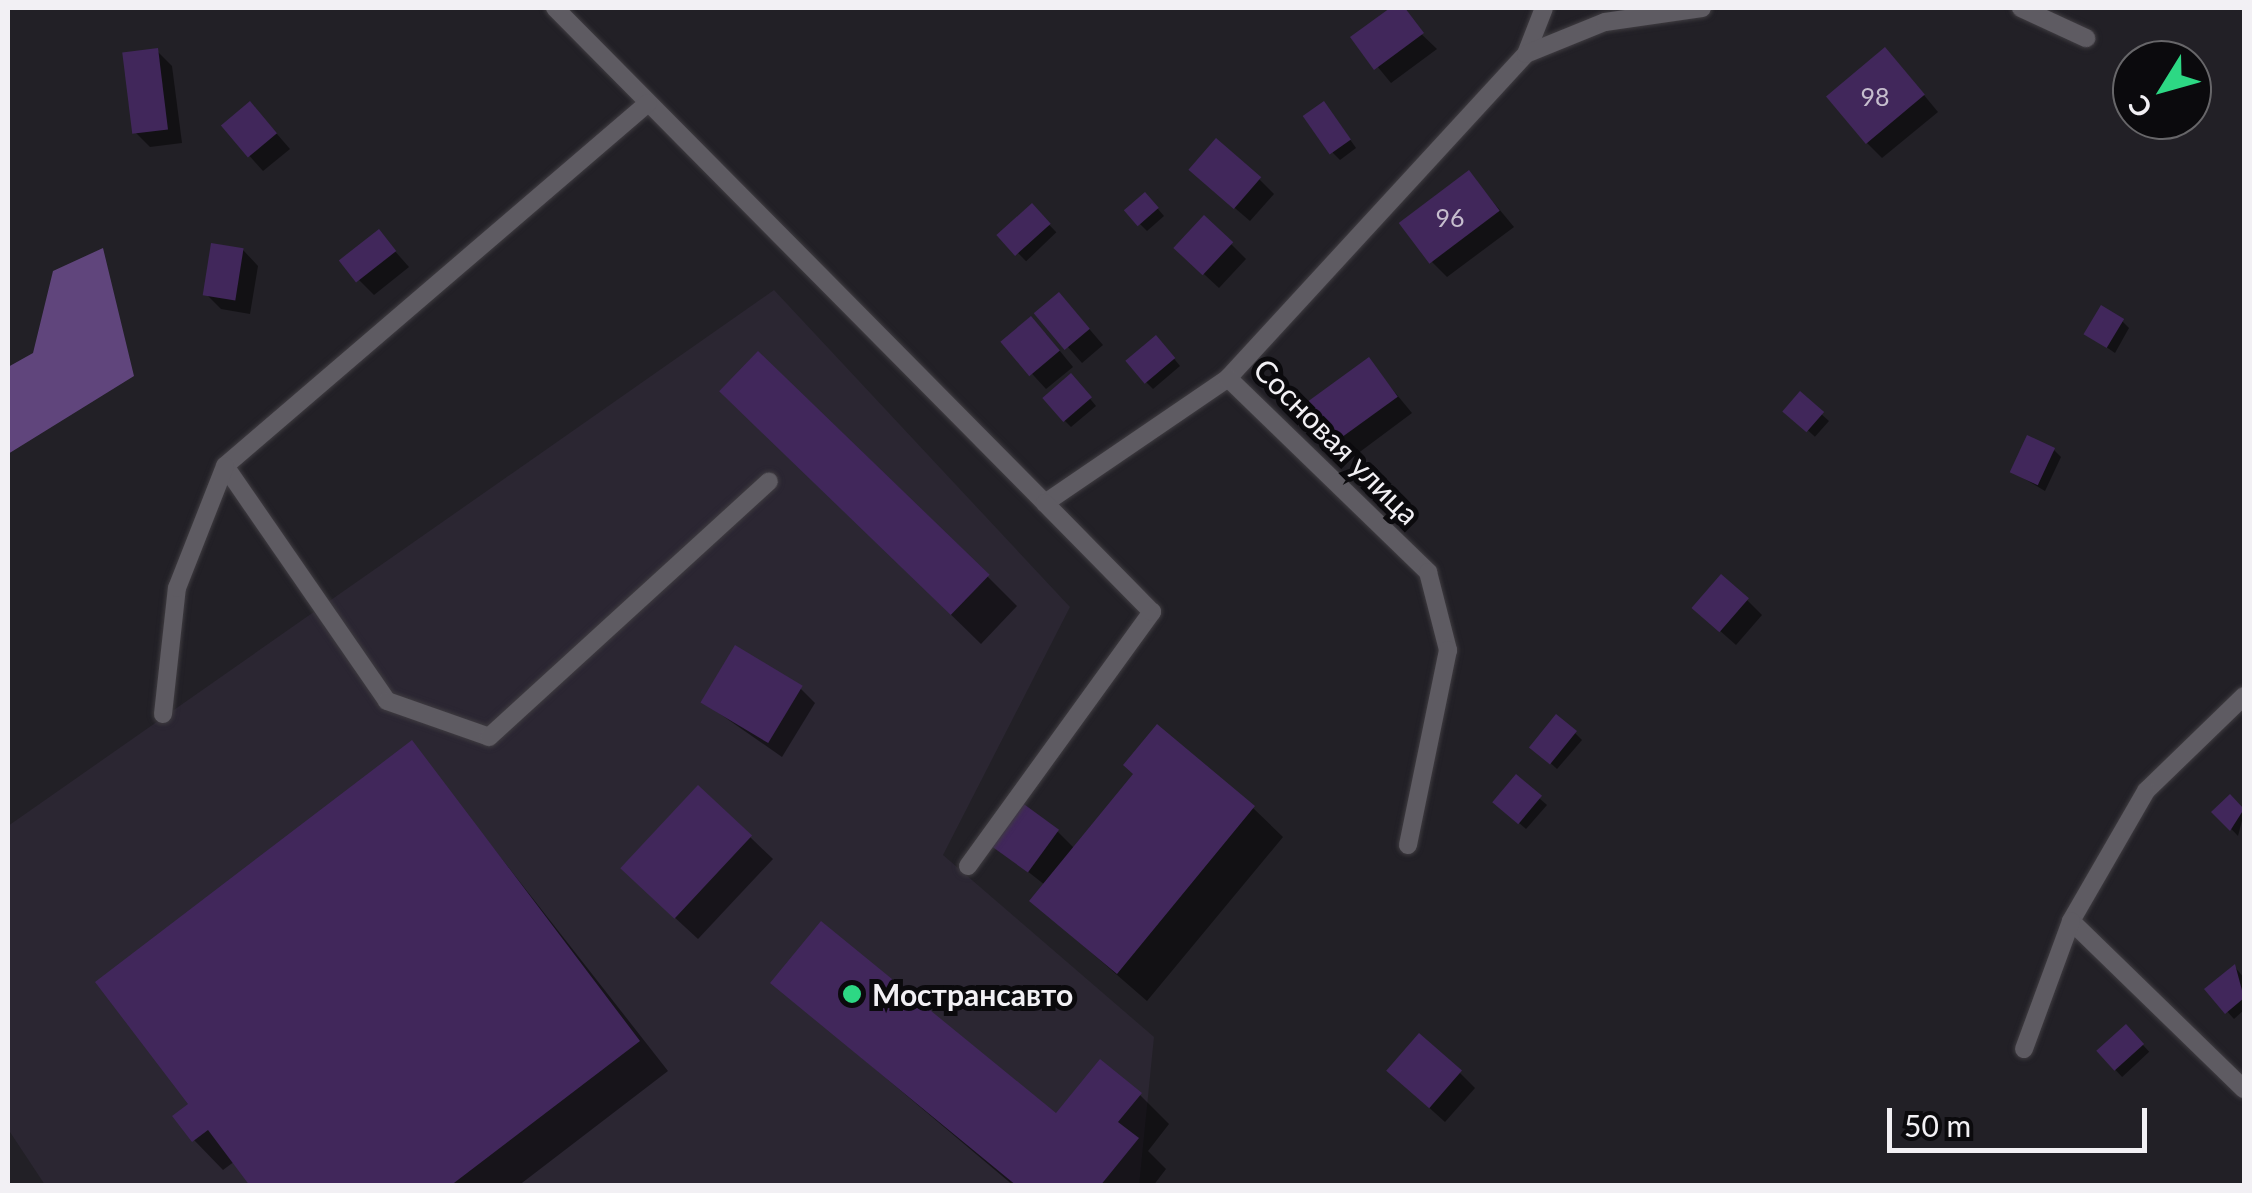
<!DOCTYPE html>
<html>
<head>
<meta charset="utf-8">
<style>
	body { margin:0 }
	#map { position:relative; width:2252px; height:1193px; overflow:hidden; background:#222026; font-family:Lato,sans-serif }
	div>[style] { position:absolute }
	.built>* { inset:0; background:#2b2632 }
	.forest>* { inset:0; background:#60457c }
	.shadow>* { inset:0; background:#0007; transform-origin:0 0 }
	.building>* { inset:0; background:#41275b; transform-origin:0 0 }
	.roads { filter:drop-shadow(0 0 2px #3f3c41) drop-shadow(0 0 2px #3f3c41) }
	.service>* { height:18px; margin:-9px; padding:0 9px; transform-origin:9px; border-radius:9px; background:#5e5b62 }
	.dots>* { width:28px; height:28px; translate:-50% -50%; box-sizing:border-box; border:5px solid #0b0a0d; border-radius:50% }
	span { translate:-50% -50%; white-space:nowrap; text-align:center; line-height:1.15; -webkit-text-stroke:10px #0b0a0d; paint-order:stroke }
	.number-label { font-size:25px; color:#c6bece }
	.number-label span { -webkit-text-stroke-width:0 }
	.street-label { font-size:30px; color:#f2f0f4 }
	.poi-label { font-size:30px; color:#f2f0f4; font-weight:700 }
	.left { translate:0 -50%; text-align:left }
	.frame { position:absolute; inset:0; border:10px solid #f2f0f4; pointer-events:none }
	.north { position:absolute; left:2112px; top:40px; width:100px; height:100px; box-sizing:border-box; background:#0b0a0d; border:2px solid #676669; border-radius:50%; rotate:233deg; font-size:28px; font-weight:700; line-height:40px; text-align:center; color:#f2f0f4 }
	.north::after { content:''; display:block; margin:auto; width:35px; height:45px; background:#2dd884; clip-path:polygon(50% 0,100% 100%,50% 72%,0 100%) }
	.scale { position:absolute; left:1887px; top:1108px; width:260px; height:45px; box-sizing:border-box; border:5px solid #f2f0f4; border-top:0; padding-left:12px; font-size:30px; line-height:35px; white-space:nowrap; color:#f2f0f4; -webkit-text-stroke:8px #0b0a0d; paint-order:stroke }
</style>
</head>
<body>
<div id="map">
	<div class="built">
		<i style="clip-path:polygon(774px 290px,1070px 607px,943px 855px,1154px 1037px,1139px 1186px,45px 1185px,8px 1129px,8px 826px)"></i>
	</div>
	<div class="forest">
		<i style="clip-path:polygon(103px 248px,134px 376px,8px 454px,8px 367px,33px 353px,53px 271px)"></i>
	</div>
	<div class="shadow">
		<i style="clip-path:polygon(1394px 8px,1437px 49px,1391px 83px,1353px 37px)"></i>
		<i style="clip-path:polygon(157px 51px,172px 66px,182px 143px,150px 147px,135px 132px)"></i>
		<i style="clip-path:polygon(1899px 65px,1938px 112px,1882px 158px,1867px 143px)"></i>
		<i style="clip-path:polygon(1330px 111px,1356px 148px,1340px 160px,1333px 153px)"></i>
		<i style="clip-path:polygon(264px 119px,290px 149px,263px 171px,223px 126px)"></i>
		<i style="clip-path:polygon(1469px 173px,1514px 227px,1447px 277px,1432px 262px)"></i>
		<i style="clip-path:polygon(1259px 179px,1274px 194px,1250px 221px,1207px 184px)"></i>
		<i style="clip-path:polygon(1152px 202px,1164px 216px,1147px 231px,1140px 224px)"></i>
		<i style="left:1032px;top:207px;width:35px;height:42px;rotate:46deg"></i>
		<i style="clip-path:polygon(378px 232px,409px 267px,374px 295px,359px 280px)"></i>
		<i style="clip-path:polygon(1231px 244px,1246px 259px,1219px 288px,1192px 263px)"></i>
		<i style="clip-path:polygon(243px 250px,258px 266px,250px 314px,221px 309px,206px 294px)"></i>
		<i style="clip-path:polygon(1073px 310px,1103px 345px,1082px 363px,1038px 313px)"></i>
		<i style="clip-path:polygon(2122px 321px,2129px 328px,2115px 353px,2087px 334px)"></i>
		<i style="clip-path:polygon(1046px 334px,1073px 367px,1046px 389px,1004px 343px)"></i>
		<i style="clip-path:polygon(1163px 345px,1180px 366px,1153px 389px,1146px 382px)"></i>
		<i style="clip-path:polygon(1368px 360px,1412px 413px,1353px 457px,1338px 442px)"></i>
		<i style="clip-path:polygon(1078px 384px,1096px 406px,1071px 427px,1064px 420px)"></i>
		<i style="clip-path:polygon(722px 391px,988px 577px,1017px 606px,981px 644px)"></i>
		<i style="left:1800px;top:395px;width:39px;height:21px;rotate:42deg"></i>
		<i style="clip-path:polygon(2054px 450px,2061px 457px,2045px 491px,2013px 472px)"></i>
		<i style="clip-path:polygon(1747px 600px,1762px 615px,1736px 645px,1710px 622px)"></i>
		<i style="clip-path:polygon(800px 688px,815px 703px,782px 757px,703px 702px)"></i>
		<i style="clip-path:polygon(1575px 733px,1582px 740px,1557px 769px,1532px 746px)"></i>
		<i style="clip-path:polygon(411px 743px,668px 1071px,518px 1186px,253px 1186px,235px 1161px,223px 1170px,194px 1140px,191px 1105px)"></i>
		<i style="clip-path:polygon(1136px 775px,1253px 808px,1283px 837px,1147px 1001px,1032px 901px,1045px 885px,993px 844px,1058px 832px,1075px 849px)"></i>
		<i style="clip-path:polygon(1516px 778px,1547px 805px,1526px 829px,1502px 808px)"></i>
		<i style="clip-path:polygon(2230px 798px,2244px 813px,2238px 836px,2215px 812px)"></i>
		<i style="clip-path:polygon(750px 837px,773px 859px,698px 939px,646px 891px)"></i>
		<i style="clip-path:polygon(2235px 967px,2244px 978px,2244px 1010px,2234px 1019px,2208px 990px)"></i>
		<i style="clip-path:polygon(773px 983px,1056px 1117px,1140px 1095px,1169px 1124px,1148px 1151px,1166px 1169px,1153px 1186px,1014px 1186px)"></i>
		<i style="left:2126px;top:1027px;width:34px;height:37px;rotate:47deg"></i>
		<i style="clip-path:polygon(1460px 1073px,1475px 1088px,1445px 1122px,1404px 1085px)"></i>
	</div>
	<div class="building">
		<i style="clip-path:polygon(1390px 8px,1405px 8px,1424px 33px,1374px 70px,1350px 37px)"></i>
		<i style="left:1885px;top:47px;width:62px;height:77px;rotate:50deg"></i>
		<i style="left:158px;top:48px;width:82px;height:36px;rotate:83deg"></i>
		<i style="left:250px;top:101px;width:42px;height:38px;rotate:50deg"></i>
		<i style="left:1324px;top:101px;width:47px;height:26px;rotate:55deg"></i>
		<i style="left:1216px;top:138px;width:60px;height:42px;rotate:41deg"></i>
		<i style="left:1469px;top:170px;width:51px;height:88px;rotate:53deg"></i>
		<i style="left:1145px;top:192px;width:21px;height:28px;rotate:49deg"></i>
		<i style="left:1032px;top:203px;width:28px;height:48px;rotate:48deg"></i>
		<i style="left:1204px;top:215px;width:40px;height:45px;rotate:43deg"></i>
		<i style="left:379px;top:229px;width:28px;height:51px;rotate:52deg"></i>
		<i style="left:211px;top:243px;width:33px;height:53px;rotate:9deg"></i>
		<i style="left:1059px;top:292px;width:48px;height:33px;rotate:50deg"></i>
		<i style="left:2101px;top:305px;width:27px;height:34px;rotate:31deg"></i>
		<i style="left:1031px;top:316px;width:45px;height:40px;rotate:50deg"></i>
		<i style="left:1156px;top:335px;width:30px;height:40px;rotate:50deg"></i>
		<i style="left:758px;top:351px;width:322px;height:56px;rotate:44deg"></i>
		<i style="left:1369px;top:357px;width:49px;height:79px;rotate:54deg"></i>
		<i style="left:1071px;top:373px;width:32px;height:38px;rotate:49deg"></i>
		<i style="left:1800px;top:391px;width:32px;height:27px;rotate:41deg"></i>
		<i style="left:2027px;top:435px;width:31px;height:41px;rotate:25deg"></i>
		<i style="left:1721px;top:574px;width:37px;height:45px;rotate:41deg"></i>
		<i style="left:735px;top:645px;width:79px;height:67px;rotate:31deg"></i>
		<i style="left:1556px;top:714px;width:27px;height:43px;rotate:39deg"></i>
		<i style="clip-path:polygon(1157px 724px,1255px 806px,1117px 974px,1029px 901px,1133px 774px,1123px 765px)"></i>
		<i style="clip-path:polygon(412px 740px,640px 1041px,450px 1186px,250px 1186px,208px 1130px,192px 1142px,172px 1116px,188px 1104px,95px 982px)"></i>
		<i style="left:1516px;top:774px;width:34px;height:37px;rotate:40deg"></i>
		<i style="left:698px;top:785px;width:74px;height:114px;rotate:43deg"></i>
		<i style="clip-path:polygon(2230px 794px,2244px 809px,2230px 831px,2211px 812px)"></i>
		<i style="left:1021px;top:802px;width:47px;height:53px;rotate:36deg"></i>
		<i style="clip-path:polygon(821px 921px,1056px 1113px,1100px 1059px,1142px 1093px,1118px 1122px,1139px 1138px,1100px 1186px,1017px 1186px,770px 983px)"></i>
		<i style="clip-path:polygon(2235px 964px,2244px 998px,2225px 1014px,2204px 989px)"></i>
		<i style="left:2126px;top:1024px;width:27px;height:40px;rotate:48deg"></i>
		<i style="left:1419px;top:1033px;width:57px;height:50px;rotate:41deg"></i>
	</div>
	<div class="roads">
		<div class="service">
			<i style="left:555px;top:8px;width:697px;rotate:45.29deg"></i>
			<i style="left:1045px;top:503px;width:222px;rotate:-34.3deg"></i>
			<i style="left:1228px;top:378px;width:440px;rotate:-47.4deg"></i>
			<i style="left:1526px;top:54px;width:49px;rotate:-68.6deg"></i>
			<i style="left:2021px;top:8px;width:72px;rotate:24.8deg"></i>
			<i style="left:1526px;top:54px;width:85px;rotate:-22.1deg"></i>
			<i style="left:1605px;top:22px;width:98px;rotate:-8.2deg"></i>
			<i style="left:648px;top:103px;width:557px;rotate:139.37deg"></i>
			<i style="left:225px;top:466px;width:285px;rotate:55.4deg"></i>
			<i style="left:387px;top:701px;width:108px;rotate:19.4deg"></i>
			<i style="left:489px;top:737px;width:379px;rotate:-42.4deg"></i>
			<i style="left:1228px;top:378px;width:279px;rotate:44.1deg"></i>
			<i style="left:1428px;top:572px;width:81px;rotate:75.6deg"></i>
			<i style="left:1448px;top:650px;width:199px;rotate:101.6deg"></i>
			<i style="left:2244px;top:696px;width:136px;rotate:135.9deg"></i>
			<i style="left:2146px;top:791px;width:150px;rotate:120deg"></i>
			<i style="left:2071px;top:921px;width:241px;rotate:44.2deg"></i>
			<i style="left:163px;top:714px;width:127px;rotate:-83.7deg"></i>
			<i style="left:177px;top:588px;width:131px;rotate:-68.5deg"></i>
			<i style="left:968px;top:866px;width:314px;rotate:-54.1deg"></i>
			<i style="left:1152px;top:612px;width:153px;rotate:-134.5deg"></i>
			<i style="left:2024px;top:1049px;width:136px;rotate:-69.8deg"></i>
		</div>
	</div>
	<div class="dots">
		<i style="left:852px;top:994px;background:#2dd884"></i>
	</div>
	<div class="number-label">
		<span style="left:1875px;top:96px">98</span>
		<span style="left:1450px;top:217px">96</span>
	</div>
	<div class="street-label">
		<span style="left:1337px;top:441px;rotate:45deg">Сосновая улица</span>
	</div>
	<div class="poi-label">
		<span class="left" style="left:872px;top:994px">Мострансавто</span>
	</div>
	<div class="frame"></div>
	<div class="north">С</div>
	<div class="scale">50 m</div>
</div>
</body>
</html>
